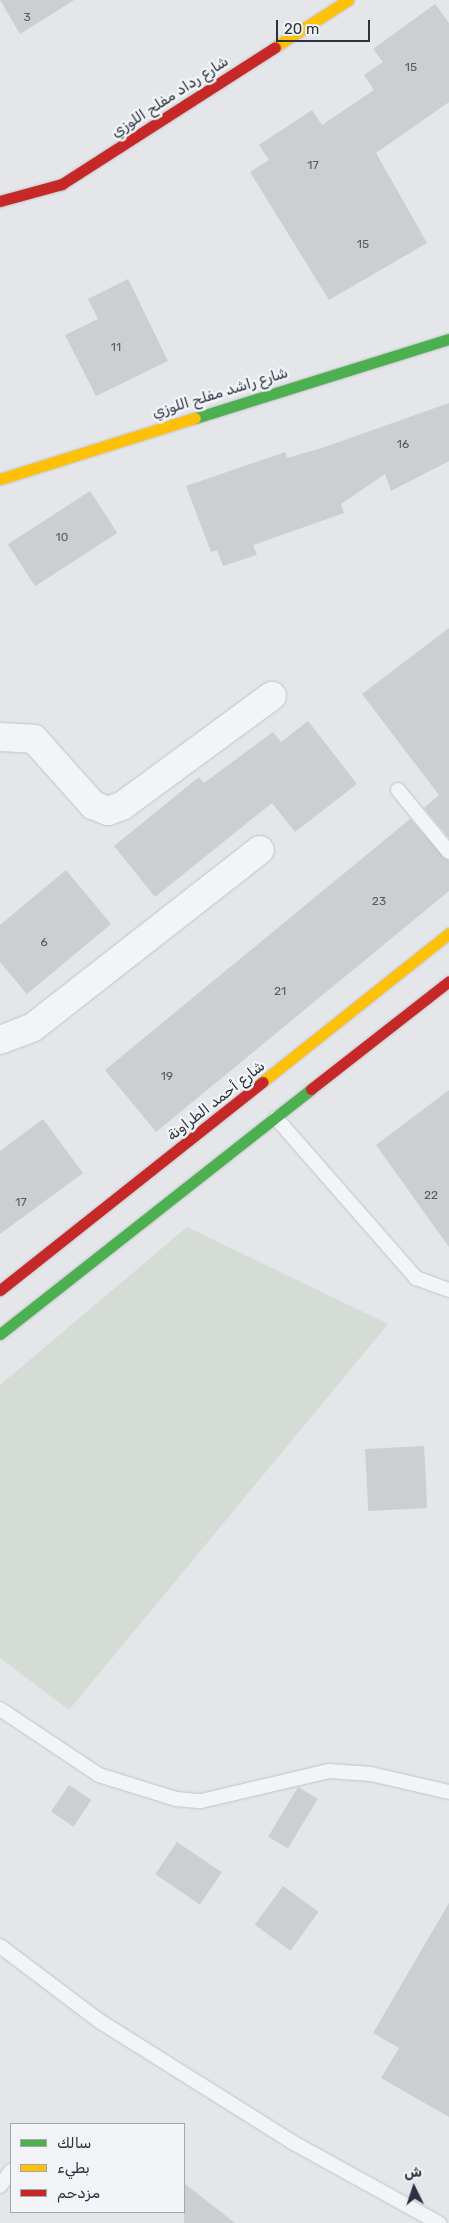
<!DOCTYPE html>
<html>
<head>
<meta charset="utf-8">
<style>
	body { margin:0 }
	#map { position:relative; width:449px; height:2223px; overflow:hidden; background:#e4e6e9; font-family:Rubik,"Noto Naskh Arabic",sans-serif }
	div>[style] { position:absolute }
	.green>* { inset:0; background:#d5dcd5 }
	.building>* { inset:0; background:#ccced1; transform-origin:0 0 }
	.roads { filter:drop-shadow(0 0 1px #c2c4c7) drop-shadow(0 0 1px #c2c4c7) }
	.lane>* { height:14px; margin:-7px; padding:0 7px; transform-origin:7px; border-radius:7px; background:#f3f4f5 }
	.street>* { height:28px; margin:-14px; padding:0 14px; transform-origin:14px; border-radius:14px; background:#f3f4f5 }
	.fast>* { height:11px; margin:-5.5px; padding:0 5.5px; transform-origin:5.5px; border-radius:5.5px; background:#4caf50 }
	.slow>* { height:11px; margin:-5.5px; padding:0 5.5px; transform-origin:5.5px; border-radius:5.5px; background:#ffc107 }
	.jam>* { height:11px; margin:-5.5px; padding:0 5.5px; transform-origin:5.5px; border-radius:5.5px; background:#c62828 }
	span { translate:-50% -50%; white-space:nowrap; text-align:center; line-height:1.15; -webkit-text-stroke:5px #f2f4f7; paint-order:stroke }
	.number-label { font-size:12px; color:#555a65 }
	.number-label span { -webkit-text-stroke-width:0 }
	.street-label { font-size:15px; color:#2c3340 }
	.legend { position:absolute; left:10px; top:2123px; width:175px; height:90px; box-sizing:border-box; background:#f2f4f7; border:1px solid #a3a7ae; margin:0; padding:6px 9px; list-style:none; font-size:15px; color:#2c3340 }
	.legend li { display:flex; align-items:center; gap:10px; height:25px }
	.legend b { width:25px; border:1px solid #a3a7ae }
	.north { position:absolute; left:389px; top:2163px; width:50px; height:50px; -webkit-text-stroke:4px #f2f4f7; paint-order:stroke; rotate:356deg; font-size:14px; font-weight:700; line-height:20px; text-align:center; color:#2c3340 }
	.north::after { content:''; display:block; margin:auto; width:18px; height:22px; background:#2c3340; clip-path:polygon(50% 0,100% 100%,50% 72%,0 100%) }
	.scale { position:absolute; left:276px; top:20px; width:94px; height:22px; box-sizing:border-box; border:2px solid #2c3340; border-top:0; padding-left:6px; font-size:15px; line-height:18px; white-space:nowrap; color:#2c3340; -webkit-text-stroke:4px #f2f4f7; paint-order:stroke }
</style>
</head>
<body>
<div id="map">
	<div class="green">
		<i style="clip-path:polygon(187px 1227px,388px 1324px,69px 1710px,0 1658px,0 1385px)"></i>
	</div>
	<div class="building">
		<i style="clip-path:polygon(0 0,74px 0,20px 34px)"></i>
		<i style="clip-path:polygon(435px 4px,449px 23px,449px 102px,376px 153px,427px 243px,329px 300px,250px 172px,269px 160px,259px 145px,312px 110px,322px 125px,374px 90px,364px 75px,383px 62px,373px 49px)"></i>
		<i style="clip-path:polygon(128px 279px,168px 361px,96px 396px,65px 335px,98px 319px,88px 299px)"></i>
		<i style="clip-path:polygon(449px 403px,449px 461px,391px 491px,385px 474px,341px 504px,344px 513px,253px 545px,257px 555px,223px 566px,217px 550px,211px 552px,186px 486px,285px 452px,287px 458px,322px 448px)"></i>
		<i style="left:90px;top:491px;width:50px;height:98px;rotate:57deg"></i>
		<i style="clip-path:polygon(449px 628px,449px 838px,424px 808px,439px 795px,362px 694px)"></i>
		<i style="clip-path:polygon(308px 721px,357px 784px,295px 832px,272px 803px,155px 897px,114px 846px,199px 777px,204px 783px,273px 732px,281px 742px)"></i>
		<i style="clip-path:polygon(410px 819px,449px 861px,449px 891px,156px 1132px,105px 1070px)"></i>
		<i style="clip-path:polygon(66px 870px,111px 924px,27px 994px,0 962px,0 925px)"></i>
		<i style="clip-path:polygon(449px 1090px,449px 1247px,376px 1145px)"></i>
		<i style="clip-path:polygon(43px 1119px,83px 1173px,0 1234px,0 1151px)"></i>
		<i style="left:424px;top:1446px;width:62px;height:59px;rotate:87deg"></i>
		<i style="left:69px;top:1785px;width:27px;height:32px;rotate:34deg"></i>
		<i style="left:298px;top:1787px;width:23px;height:58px;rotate:31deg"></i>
		<i style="left:177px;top:1842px;width:54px;height:39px;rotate:34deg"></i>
		<i style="left:283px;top:1886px;width:44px;height:48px;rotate:36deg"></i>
		<i style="clip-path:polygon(449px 1903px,449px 2117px,381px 2078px,399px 2048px,373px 2033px)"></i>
		<i style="clip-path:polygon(184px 2183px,235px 2223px,184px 2223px)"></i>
	</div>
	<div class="roads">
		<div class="lane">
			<i style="left:398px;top:790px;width:80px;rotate:50.6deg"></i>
			<i style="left:276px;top:1118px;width:213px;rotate:48.8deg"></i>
			<i style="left:416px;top:1278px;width:35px;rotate:20deg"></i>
			<i style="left:0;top:1709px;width:119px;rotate:33.7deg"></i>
			<i style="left:99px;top:1775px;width:81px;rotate:17.3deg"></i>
			<i style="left:176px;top:1799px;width:25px;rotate:5deg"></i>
			<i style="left:201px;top:1801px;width:131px;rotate:-13.2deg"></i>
			<i style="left:329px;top:1771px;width:42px;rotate:4.1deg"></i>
			<i style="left:371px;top:1774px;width:80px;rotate:13deg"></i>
			<i style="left:0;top:1946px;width:126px;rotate:37deg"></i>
			<i style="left:101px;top:2022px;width:226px;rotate:32.1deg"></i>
			<i style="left:292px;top:2142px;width:168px;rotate:28.9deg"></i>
			<i style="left:0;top:2186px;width:19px;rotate:-54deg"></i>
		</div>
		<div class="street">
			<i style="left:0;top:737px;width:34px;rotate:3deg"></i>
			<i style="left:34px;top:739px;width:89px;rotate:48.2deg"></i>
			<i style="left:93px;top:805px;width:16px;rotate:22deg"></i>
			<i style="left:108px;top:811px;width:15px;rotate:-20deg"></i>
			<i style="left:122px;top:806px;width:186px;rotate:-36.3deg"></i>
			<i style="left:0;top:1040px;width:34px;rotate:-21deg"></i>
			<i style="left:32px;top:1028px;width:289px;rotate:-38deg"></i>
		</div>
		<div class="fast">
			<i style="left:195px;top:418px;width:266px;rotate:-17.3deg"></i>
			<i style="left:0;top:1334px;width:396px;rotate:-38.2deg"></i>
		</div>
		<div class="slow">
			<i style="left:275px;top:47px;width:87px;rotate:-32.8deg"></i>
			<i style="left:0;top:479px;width:204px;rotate:-17.4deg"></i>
			<i style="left:262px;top:1082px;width:239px;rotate:-38.5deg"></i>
		</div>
		<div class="jam">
			<i style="left:0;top:201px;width:64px;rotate:-15.3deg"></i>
			<i style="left:62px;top:184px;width:253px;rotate:-32.7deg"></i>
			<i style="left:311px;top:1089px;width:175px;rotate:-38deg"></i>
			<i style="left:0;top:1290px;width:335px;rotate:-38.4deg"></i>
		</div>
	</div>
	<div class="number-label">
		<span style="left:27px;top:18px">3</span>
		<span style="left:411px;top:68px">15</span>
		<span style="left:313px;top:166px">17</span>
		<span style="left:363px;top:245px">15</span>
		<span style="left:116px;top:348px">11</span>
		<span style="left:403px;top:445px">16</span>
		<span style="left:62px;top:538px">10</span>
		<span style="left:379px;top:902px">23</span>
		<span style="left:44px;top:943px">6</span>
		<span style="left:280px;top:992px">21</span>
		<span style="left:167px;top:1077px">19</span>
		<span style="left:431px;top:1196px">22</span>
		<span style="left:21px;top:1203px">17</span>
	</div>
	<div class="street-label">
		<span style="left:170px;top:97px;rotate:-33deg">شارع رداد مفلح اللوزي</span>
		<span style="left:220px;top:393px;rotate:-17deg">شارع راشد مفلح اللوزي</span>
		<span style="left:216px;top:1101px;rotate:-38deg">شارع أحمد الطراونة</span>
	</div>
	<ul class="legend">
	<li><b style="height:6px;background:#4caf50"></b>سالك</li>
	<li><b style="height:6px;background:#ffc107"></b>بطيء</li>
	<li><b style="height:6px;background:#c62828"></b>مزدحم</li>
	</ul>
	<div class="north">ش</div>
	<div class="scale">20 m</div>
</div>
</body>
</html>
